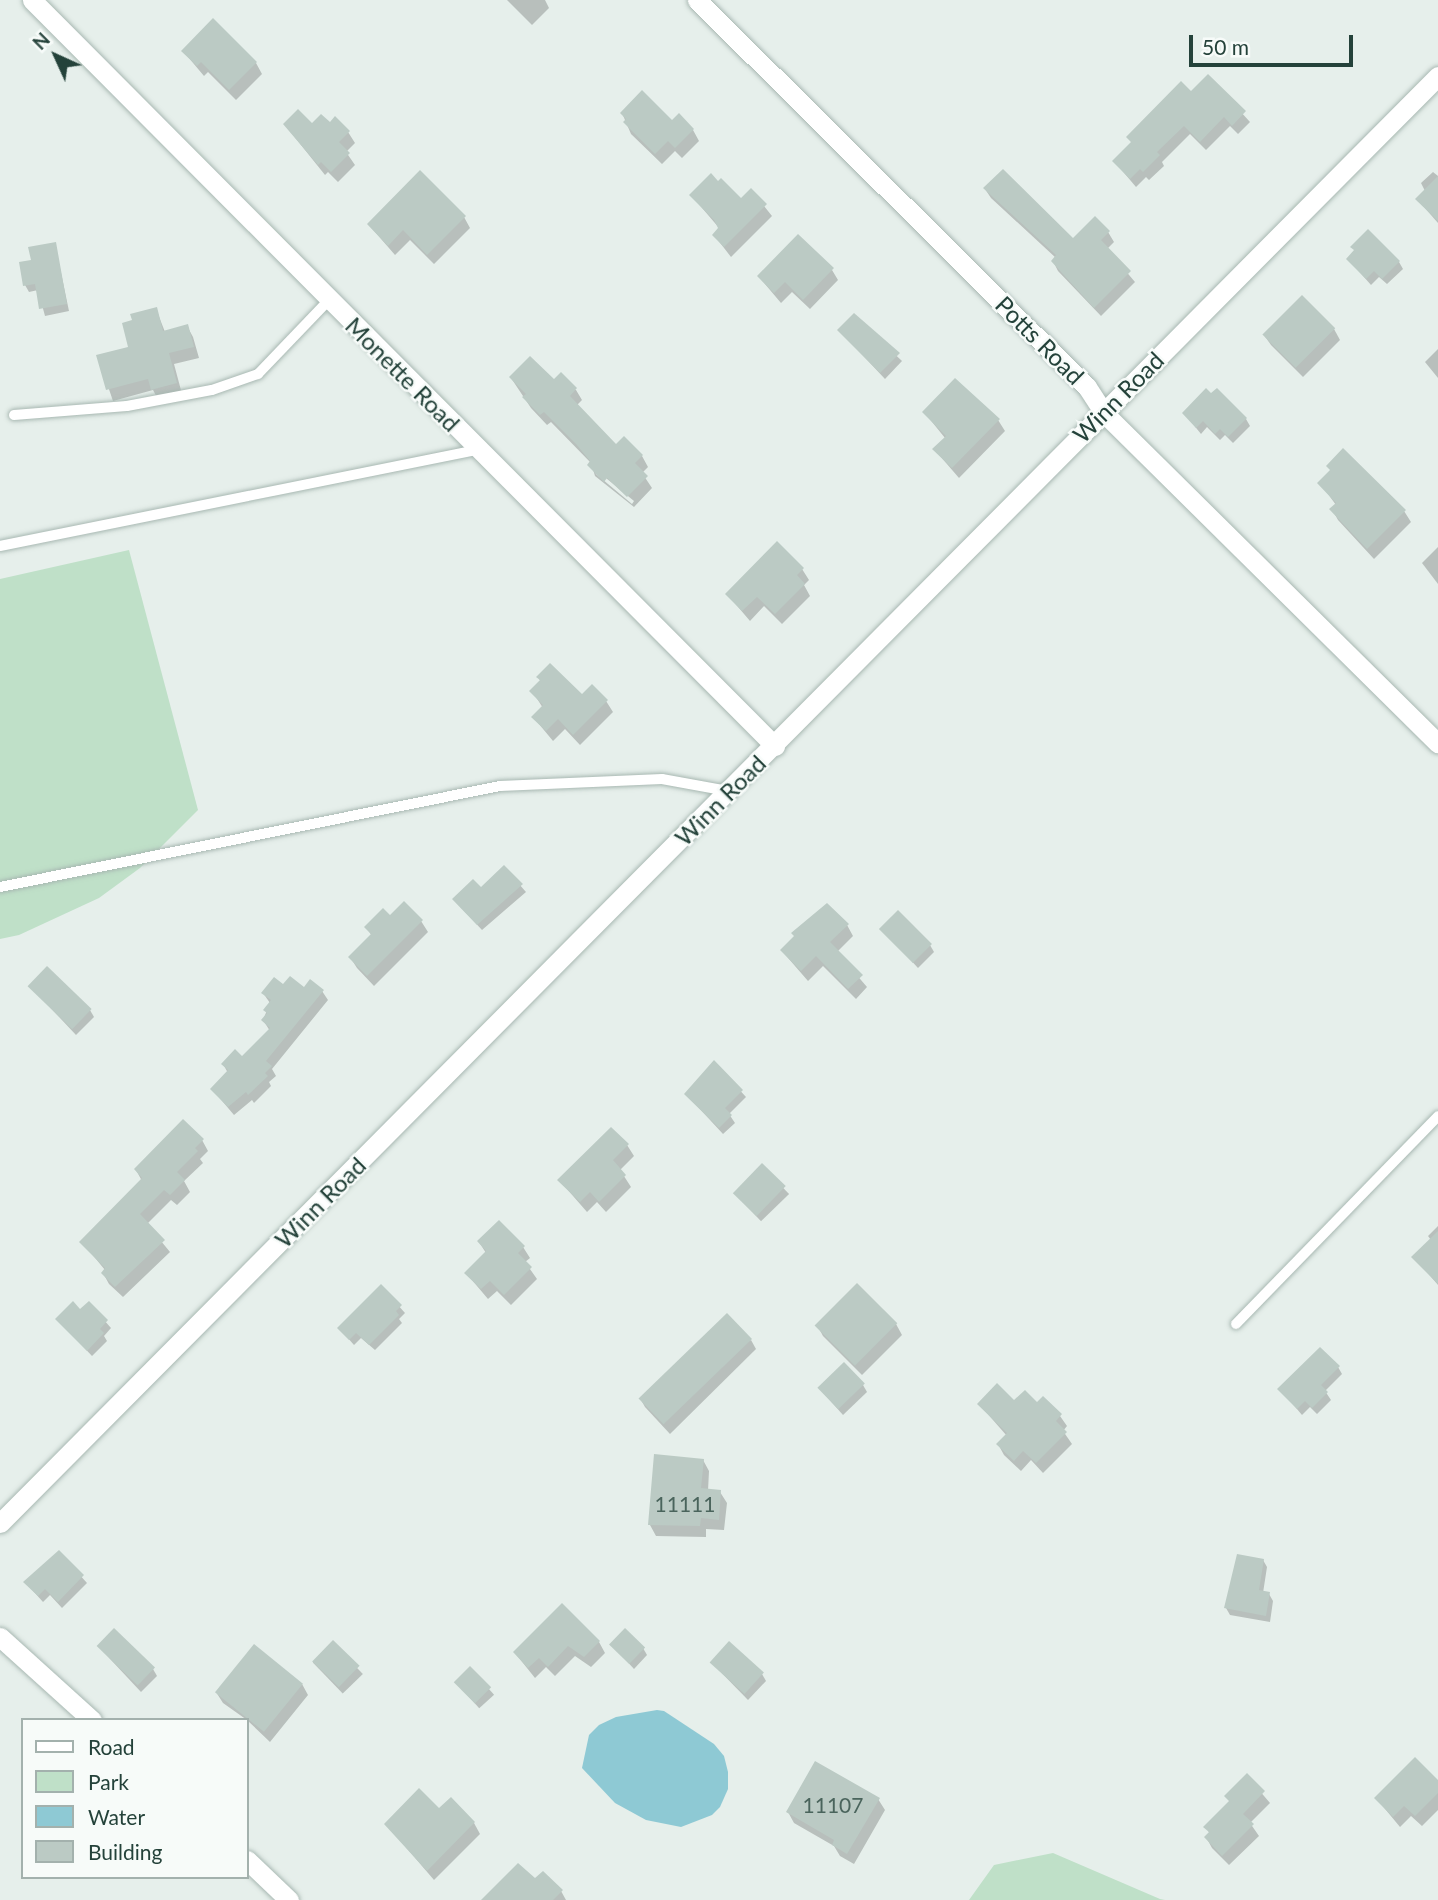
<!DOCTYPE html>
<html>
<head>
<meta charset="utf-8">
<style>
	body { margin:0 }
	#map { position:relative; width:1438px; height:1900px; overflow:hidden; background:#e6efeb; font-family:Lato,sans-serif }
	div>[style] { position:absolute }
	.green>* { inset:0; background:#bfe0c8 }
	.water>* { inset:0; background:#8ec9d4 }
	.shadow>* { inset:0; background:#0003; transform-origin:0 0 }
	.building>* { inset:0; background:#bbcac4; transform-origin:0 0 }
	.roads { filter:drop-shadow(0 0 2px #a8b8b2) drop-shadow(0 0 2px #a8b8b2) }
	.lane>* { height:10px; margin:-5px; padding:0 5px; transform-origin:5px; border-radius:5px; background:#fff }
	.street>* { height:19px; margin:-9.5px; padding:0 9.5px; transform-origin:9.5px; border-radius:9.5px; background:#fff }
	span { translate:-50% -50%; white-space:nowrap; text-align:center; line-height:1.15; -webkit-text-stroke:5px #f7fbf9; paint-order:stroke }
	.number-label { font-size:21px; color:#4a645c }
	.number-label span { -webkit-text-stroke-width:0 }
	.street-label { font-size:24px; color:#24423a }
	.legend { position:absolute; left:21px; top:1718px; width:228px; height:161px; box-sizing:border-box; background:#f7fbf9; border:2px solid #a3b1ad; margin:0; padding:9px 12px; list-style:none; font-size:21px; color:#24423a }
	.legend li { display:flex; align-items:center; gap:14px; height:35px }
	.legend b { width:35px; border:2px solid #a3b1ad }
	.north { position:absolute; left:21px; top:21px; width:70px; height:70px; -webkit-text-stroke:5px #f7fbf9; paint-order:stroke; rotate:315deg; font-size:19px; font-weight:700; line-height:28px; text-align:center; color:#24423a }
	.north::after { content:''; display:block; margin:auto; width:24px; height:32px; background:#24423a; clip-path:polygon(50% 0,100% 100%,50% 72%,0 100%) }
	.scale { position:absolute; left:1189px; top:35px; width:164px; height:32px; box-sizing:border-box; border:4px solid #24423a; border-top:0; padding-left:9px; font-size:21px; line-height:24px; white-space:nowrap; color:#24423a; -webkit-text-stroke:5px #f7fbf9; paint-order:stroke }
</style>
</head>
<body>
<div id="map">
	<div class="green">
		<i style="clip-path:polygon(129px 550px,198px 810px,140px 868px,99px 898px,19px 935px,0 939px,0 579px)"></i>
		<i style="clip-path:polygon(1053px 1853px,1160px 1899px,1165px 1900px,969px 1900px,994px 1865px)"></i>
	</div>
	<div class="water">
		<i style="clip-path:polygon(657px 1710px,664px 1711px,714px 1744px,724px 1756px,728px 1772px,728px 1789px,720px 1807px,712px 1815px,681px 1827px,646px 1820px,615px 1803px,582px 1768px,589px 1735px,599px 1725px,616px 1717px)"></i>
	</div>
	<div class="shadow">
		<i style="clip-path:polygon(507px 0,545px 0,549px 8px,532px 25px)"></i>
		<i style="clip-path:polygon(183px 51px,256px 63px,262px 74px,236px 100px,208px 72px,204px 76px)"></i>
		<i style="clip-path:polygon(1208px 76px,1250px 122px,1238px 134px,1230px 126px,1206px 150px,1190px 134px,1162px 162px,1164px 166px,1149px 180px,1146px 177px,1136px 187px,1114px 161px,1132px 143px,1128px 137px,1191px 93px)"></i>
		<i style="clip-path:polygon(622px 113px,672px 122px,693px 130px,699px 141px,682px 158px,675px 151px,662px 164px,631px 134px)"></i>
		<i style="clip-path:polygon(285px 125px,330px 125px,348px 132px,355px 143px,346px 152px,355px 165px,338px 182px,328px 172px,325px 175px)"></i>
		<i style="clip-path:polygon(1433px 172px,1438px 176px,1438px 223px,1417px 199px,1425px 191px,1421px 183px)"></i>
		<i style="clip-path:polygon(985px 189px,1073px 241px,1108px 232px,1114px 242px,1107px 249px,1135px 282px,1101px 316px,1058px 271px,1053px 261px,1056px 258px,991px 198px)"></i>
		<i style="clip-path:polygon(751px 190px,772px 216px,731px 257px,714px 235px,720px 229px,691px 195px,741px 200px)"></i>
		<i style="clip-path:polygon(464px 217px,470px 228px,434px 264px,410px 240px,395px 255px,369px 225px)"></i>
		<i style="clip-path:polygon(55px 244px,69px 311px,45px 316px,38px 290px,29px 292px,25px 285px,33px 261px)"></i>
		<i style="clip-path:polygon(1348px 259px,1399px 262px,1403px 269px,1387px 284px,1379px 277px,1371px 285px)"></i>
		<i style="clip-path:polygon(832px 270px,838px 280px,810px 309px,792px 292px,781px 303px,759px 277px)"></i>
		<i style="clip-path:polygon(156px 309px,165px 332px,187px 326px,193px 337px,199px 358px,174px 364px,182px 394px,159px 401px,153px 390px,113px 401px,98px 357px,130px 348px)"></i>
		<i style="clip-path:polygon(854px 316px,902px 361px,885px 379px,839px 330px)"></i>
		<i style="clip-path:polygon(1334px 329px,1340px 340px,1303px 377px,1271px 345px,1264px 335px)"></i>
		<i style="clip-path:polygon(1438px 349px,1438px 378px,1425px 362px)"></i>
		<i style="clip-path:polygon(evenodd,511px 378px,554px 382px,576px 390px,582px 400px,577px 405px,616px 447px,624px 438px,642px 456px,648px 467px,642px 473px,652px 488px,634px 507px,595px 476px,591px 463px,551px 422px,547px 425px,531px 408px,511px 378px,595px 469px,634px 501px,632px 504px,596px 474px,595px 469px)"></i>
		<i style="clip-path:polygon(924px 412px,998px 420px,1005px 431px,959px 478px,934px 449px,945px 438px)"></i>
		<i style="clip-path:polygon(1184px 413px,1246px 419px,1250px 426px,1233px 443px,1225px 435px,1220px 440px,1207px 427px,1201px 434px)"></i>
		<i style="clip-path:polygon(1320px 483px,1404px 511px,1411px 522px,1374px 559px,1338px 520px,1332px 509px,1336px 505px)"></i>
		<i style="clip-path:polygon(1438px 547px,1438px 584px,1422px 563px)"></i>
		<i style="clip-path:polygon(802px 569px,809px 580px,804px 585px,810px 596px,782px 624px,764px 606px,750px 621px,727px 594px)"></i>
		<i style="clip-path:polygon(538px 677px,582px 697px,606px 701px,613px 712px,580px 745px,565px 729px,553px 741px,534px 718px,543px 708px,532px 691px,541px 682px)"></i>
		<i style="clip-path:polygon(504px 867px,526px 892px,482px 930px,454px 900px,481px 890px)"></i>
		<i style="clip-path:polygon(421px 921px,428px 932px,374px 986px,357px 968px,350px 957px,372px 936px,366px 927px)"></i>
		<i style="clip-path:polygon(847px 925px,853px 936px,837px 952px,867px 987px,856px 999px,823px 966px,808px 981px,782px 951px)"></i>
		<i style="clip-path:polygon(882px 929px,930px 945px,934px 952px,918px 968px)"></i>
		<i style="clip-path:polygon(30px 986px,90px 1010px,94px 1017px,76px 1035px)"></i>
		<i style="clip-path:polygon(283px 987px,322px 991px,328px 1000px,272px 1069px,276px 1076px,269px 1082px,271px 1086px,254px 1103px,252px 1100px,234px 1115px,212px 1089px,228px 1073px,223px 1064px,242px 1059px,270px 1031px,263px 1020px,270px 1003px,263px 993px)"></i>
		<i style="clip-path:polygon(714px 1062px,746px 1097px,729px 1114px,735px 1123px,723px 1134px,686px 1094px)"></i>
		<i style="clip-path:polygon(202px 1140px,208px 1151px,200px 1159px,203px 1163px,184px 1181px,190px 1192px,177px 1205px,171px 1200px,147px 1224px,170px 1252px,123px 1297px,109px 1284px,103px 1273px,105px 1270px,82px 1242px,142px 1181px,136px 1170px)"></i>
		<i style="clip-path:polygon(627px 1145px,634px 1156px,620px 1170px,631px 1187px,606px 1212px,597px 1202px,587px 1212px,560px 1181px)"></i>
		<i style="left:762px;top:1166px;width:39px;height:39px;rotate:46deg"></i>
		<i style="clip-path:polygon(1438px 1226px,1438px 1285px,1414px 1257px,1431px 1240px,1428px 1236px)"></i>
		<i style="clip-path:polygon(479px 1242px,523px 1247px,530px 1258px,525px 1262px,537px 1279px,511px 1305px,497px 1291px,488px 1299px,466px 1273px,486px 1253px)"></i>
		<i style="clip-path:polygon(381px 1286px,405px 1313px,399px 1319px,402px 1323px,375px 1350px,361px 1338px,354px 1345px,339px 1328px)"></i>
		<i style="clip-path:polygon(89px 1303px,111px 1328px,104px 1336px,107px 1341px,92px 1356px,57px 1319px,80px 1312px)"></i>
		<i style="clip-path:polygon(896px 1324px,902px 1335px,862px 1375px,823px 1336px,817px 1325px)"></i>
		<i style="clip-path:polygon(751px 1340px,756px 1349px,670px 1434px,645px 1407px,640px 1398px)"></i>
		<i style="clip-path:polygon(1338px 1367px,1342px 1374px,1325px 1391px,1331px 1400px,1317px 1414px,1310px 1407px,1302px 1415px,1280px 1389px)"></i>
		<i style="clip-path:polygon(863px 1385px,867px 1392px,843px 1415px,819px 1388px)"></i>
		<i style="clip-path:polygon(1014px 1403px,1037px 1405px,1060px 1416px,1067px 1426px,1063px 1431px,1072px 1444px,1043px 1473px,1031px 1460px,1021px 1471px,1004px 1455px,998px 1444px,1007px 1436px,979px 1404px)"></i>
		<i style="clip-path:polygon(703px 1460px,709px 1471px,708px 1491px,720px 1492px,727px 1503px,724px 1530px,706px 1529px,706px 1537px,656px 1536px,650px 1525px)"></i>
		<i style="clip-path:polygon(59px 1552px,87px 1583px,62px 1608px,50px 1595px,43px 1602px,25px 1582px)"></i>
		<i style="clip-path:polygon(1263px 1560px,1267px 1567px,1263px 1593px,1269px 1594px,1273px 1601px,1270px 1622px,1230px 1615px,1226px 1608px)"></i>
		<i style="clip-path:polygon(562px 1605px,599px 1642px,605px 1653px,591px 1667px,575px 1656px,555px 1676px,546px 1667px,535px 1678px,515px 1653px)"></i>
		<i style="left:333px;top:1643px;width:43px;height:28px;rotate:46deg"></i>
		<i style="clip-path:polygon(611px 1644px,643px 1648px,647px 1655px,634px 1669px)"></i>
		<i style="clip-path:polygon(98px 1646px,153px 1669px,157px 1676px,141px 1692px)"></i>
		<i style="clip-path:polygon(254px 1647px,302px 1684px,308px 1695px,270px 1742px,247px 1720px,223px 1703px,216px 1692px)"></i>
		<i style="clip-path:polygon(711px 1662px,762px 1674px,766px 1681px,748px 1700px)"></i>
		<i style="left:470px;top:1668px;width:36px;height:20px;rotate:48deg"></i>
		<i style="clip-path:polygon(1247px 1776px,1270px 1803px,1250px 1823px,1259px 1836px,1229px 1865px,1212px 1848px,1206px 1837px,1210px 1834px,1206px 1827px,1230px 1802px)"></i>
		<i style="clip-path:polygon(1438px 1783px,1438px 1810px,1422px 1826px,1411px 1816px,1400px 1827px,1376px 1798px)"></i>
		<i style="clip-path:polygon(878px 1799px,885px 1810px,854px 1864px,840px 1856px,834px 1846px,794px 1823px,788px 1812px)"></i>
		<i style="clip-path:polygon(439px 1811px,474px 1823px,480px 1834px,434px 1880px,386px 1824px)"></i>
		<i style="clip-path:polygon(535px 1881px,561px 1891px,566px 1900px,484px 1900px)"></i>
	</div>
	<div class="building">
		<i style="clip-path:polygon(213px 18px,257px 62px,229px 90px,201px 62px,197px 66px,181px 51px)"></i>
		<i style="clip-path:polygon(1208px 74px,1246px 111px,1232px 126px,1224px 117px,1200px 142px,1184px 126px,1157px 152px,1160px 155px,1143px 172px,1140px 169px,1130px 179px,1112px 161px,1131px 142px,1126px 137px,1181px 81px,1191px 91px)"></i>
		<i style="clip-path:polygon(642px 90px,672px 120px,679px 113px,694px 129px,675px 148px,668px 141px,655px 154px,623px 122px,626px 119px,620px 113px)"></i>
		<i style="clip-path:polygon(298px 109px,312px 123px,321px 114px,330px 122px,335px 116px,350px 131px,339px 142px,350px 153px,331px 172px,321px 162px,318px 165px,283px 124px)"></i>
		<i style="clip-path:polygon(1003px 169px,1073px 238px,1095px 216px,1110px 231px,1101px 240px,1131px 271px,1094px 308px,1051px 261px,1056px 255px,983px 188px)"></i>
		<i style="clip-path:polygon(420px 170px,466px 216px,427px 255px,403px 230px,388px 246px,367px 224px)"></i>
		<i style="clip-path:polygon(711px 173px,718px 181px,721px 178px,741px 198px,751px 188px,767px 204px,724px 247px,712px 235px,718px 228px,714px 220px,689px 195px)"></i>
		<i style="clip-path:polygon(1438px 176px,1438px 221px,1415px 199px)"></i>
		<i style="clip-path:polygon(1368px 229px,1400px 261px,1382px 279px,1374px 271px,1366px 279px,1346px 259px,1354px 250px,1350px 247px)"></i>
		<i style="clip-path:polygon(798px 234px,834px 268px,803px 300px,785px 282px,774px 293px,757px 276px)"></i>
		<i style="clip-path:polygon(56px 242px,67px 304px,39px 309px,35px 284px,23px 286px,19px 262px,31px 260px,28px 247px)"></i>
		<i style="left:1302px;top:295px;width:47px;height:56px;rotate:45deg"></i>
		<i style="clip-path:polygon(157px 307px,163px 331px,188px 324px,194px 347px,169px 353px,177px 383px,151px 390px,148px 379px,106px 390px,96px 355px,128px 347px,122px 323px,132px 320px,130px 314px)"></i>
		<i style="clip-path:polygon(854px 313px,900px 353px,880px 373px,837px 330px)"></i>
		<i style="clip-path:polygon(530px 356px,554px 379px,561px 372px,577px 388px,570px 396px,616px 444px,624px 436px,643px 455px,635px 463px,648px 476px,627px 497px,607px 478px,604px 482px,587px 465px,590px 461px,576px 444px,544px 412px,540px 415px,522px 397px,526px 394px,509px 377px)"></i>
		<i style="clip-path:polygon(955px 378px,1000px 419px,952px 468px,932px 449px,946px 436px,922px 412px)"></i>
		<i style="clip-path:polygon(1206px 388px,1211px 393px,1217px 388px,1247px 418px,1228px 437px,1220px 429px,1215px 434px,1203px 421px,1196px 428px,1182px 413px)"></i>
		<i style="clip-path:polygon(1343px 448px,1406px 510px,1367px 549px,1329px 509px,1336px 503px,1317px 483px,1330px 470px,1326px 466px)"></i>
		<i style="clip-path:polygon(777px 541px,804px 568px,797px 575px,805px 584px,775px 614px,757px 597px,742px 611px,725px 594px)"></i>
		<i style="clip-path:polygon(550px 663px,582px 694px,592px 684px,608px 700px,573px 735px,558px 719px,546px 731px,531px 717px,543px 705px,529px 691px,540px 680px,536px 677px)"></i>
		<i style="clip-path:polygon(504px 865px,523px 884px,477px 925px,452px 899px,473px 879px,481px 887px)"></i>
		<i style="clip-path:polygon(404px 901px,423px 920px,367px 976px,348px 957px,371px 934px,364px 927px,383px 908px,390px 915px)"></i>
		<i style="clip-path:polygon(827px 903px,849px 924px,830px 942px,863px 975px,848px 989px,816px 956px,801px 971px,780px 950px,794px 936px,791px 933px)"></i>
		<i style="left:898px;top:910px;width:48px;height:27px;rotate:45deg"></i>
		<i style="left:47px;top:966px;width:62px;height:28px;rotate:44deg"></i>
		<i style="clip-path:polygon(290px 976px,304px 987px,310px 979px,324px 990px,266px 1061px,272px 1066px,265px 1073px,268px 1076px,248px 1095px,246px 1092px,228px 1107px,210px 1089px,228px 1070px,221px 1064px,235px 1049px,242px 1056px,270px 1028px,261px 1020px,267px 1013px,263px 1010px,271px 1000px,261px 993px,274px 977px,283px 984px)"></i>
		<i style="clip-path:polygon(714px 1060px,743px 1090px,725px 1108px,732px 1115px,719px 1128px,684px 1094px)"></i>
		<i style="clip-path:polygon(183px 1119px,204px 1139px,195px 1148px,198px 1151px,177px 1172px,185px 1180px,170px 1195px,164px 1190px,140px 1214px,165px 1240px,115px 1287px,101px 1273px,105px 1268px,79px 1242px,142px 1178px,134px 1169px)"></i>
		<i style="clip-path:polygon(611px 1127px,629px 1144px,613px 1160px,626px 1175px,599px 1202px,590px 1192px,580px 1202px,557px 1180px)"></i>
		<i style="left:762px;top:1163px;width:33px;height:42px;rotate:44deg"></i>
		<i style="clip-path:polygon(499px 1220px,525px 1246px,518px 1253px,532px 1267px,504px 1295px,490px 1281px,481px 1289px,464px 1273px,486px 1251px,477px 1241px)"></i>
		<i style="clip-path:polygon(1438px 1231px,1438px 1284px,1411px 1257px)"></i>
		<i style="left:857px;top:1283px;width:57px;height:60px;rotate:45deg"></i>
		<i style="clip-path:polygon(381px 1284px,402px 1305px,396px 1311px,399px 1315px,369px 1345px,356px 1333px,349px 1340px,337px 1328px)"></i>
		<i style="clip-path:polygon(73px 1301px,80px 1309px,89px 1301px,108px 1320px,100px 1329px,104px 1333px,87px 1351px,55px 1319px)"></i>
		<i style="left:727px;top:1313px;width:36px;height:123px;rotate:46deg"></i>
		<i style="clip-path:polygon(1320px 1347px,1340px 1366px,1321px 1385px,1328px 1392px,1312px 1408px,1305px 1401px,1297px 1409px,1277px 1389px)"></i>
		<i style="left:844px;top:1362px;width:30px;height:37px;rotate:46deg"></i>
		<i style="clip-path:polygon(997px 1383px,1014px 1400px,1025px 1390px,1037px 1402px,1043px 1396px,1062px 1414px,1056px 1421px,1067px 1432px,1036px 1463px,1023px 1451px,1014px 1461px,996px 1444px,1007px 1433px,977px 1404px)"></i>
		<i style="clip-path:polygon(654px 1454px,704px 1459px,701px 1488px,721px 1490px,719px 1520px,701px 1518px,700px 1526px,648px 1525px)"></i>
		<i style="clip-path:polygon(59px 1550px,84px 1575px,58px 1602px,45px 1589px,38px 1596px,23px 1582px)"></i>
		<i style="clip-path:polygon(1237px 1554px,1264px 1559px,1259px 1590px,1270px 1592px,1266px 1616px,1224px 1608px)"></i>
		<i style="clip-path:polygon(562px 1603px,600px 1641px,584px 1657px,568px 1646px,548px 1667px,539px 1658px,528px 1668px,513px 1652px)"></i>
		<i style="left:114px;top:1628px;width:57px;height:25px;rotate:44deg"></i>
		<i style="left:625px;top:1628px;width:28px;height:23px;rotate:44deg"></i>
		<i style="left:333px;top:1640px;width:37px;height:30px;rotate:44deg"></i>
		<i style="left:729px;top:1641px;width:47px;height:29px;rotate:42deg"></i>
		<i style="left:254px;top:1644px;width:63px;height:62px;rotate:39deg"></i>
		<i style="left:470px;top:1666px;width:30px;height:23px;rotate:45deg"></i>
		<i style="clip-path:polygon(1415px 1757px,1438px 1780px,1438px 1793px,1415px 1816px,1404px 1806px,1393px 1817px,1374px 1798px)"></i>
		<i style="clip-path:polygon(815px 1761px,880px 1798px,847px 1854px,832px 1845px,834px 1840px,786px 1812px)"></i>
		<i style="clip-path:polygon(1247px 1773px,1265px 1791px,1243px 1814px,1254px 1824px,1222px 1856px,1204px 1837px,1209px 1832px,1203px 1827px,1229px 1801px,1224px 1796px)"></i>
		<i style="clip-path:polygon(419px 1788px,439px 1808px,451px 1797px,475px 1822px,427px 1871px,384px 1824px)"></i>
		<i style="clip-path:polygon(518px 1863px,535px 1878px,543px 1871px,563px 1890px,553px 1900px,481px 1900px)"></i>
	</div>
	<div class="roads">
		<div class="lane">
			<i style="left:14px;top:415px;width:113px;rotate:-4.6deg"></i>
			<i style="left:127px;top:406px;width:86px;rotate:-10.7deg"></i>
			<i style="left:212px;top:390px;width:49px;rotate:-19.2deg"></i>
			<i style="left:258px;top:374px;width:103px;rotate:-46.2deg"></i>
			<i style="left:0;top:546px;width:488px;rotate:-11.4deg"></i>
			<i style="left:0;top:887px;width:510px;rotate:-11.42deg"></i>
			<i style="left:500px;top:786px;width:162px;rotate:-2.5deg"></i>
			<i style="left:662px;top:779px;width:67px;rotate:10.3deg"></i>
			<i style="left:1236px;top:1324px;width:290px;rotate:-45.8deg"></i>
		</div>
		<div class="street">
			<i style="left:32px;top:0;width:1053px;rotate:45.12deg"></i>
			<i style="left:697px;top:0;width:549px;rotate:44.78deg"></i>
			<i style="left:1087px;top:387px;width:30px;rotate:57deg"></i>
			<i style="left:1103px;top:412px;width:471px;rotate:44.7deg"></i>
			<i style="left:0;top:1523px;width:2040px;rotate:-45.18deg"></i>
			<i style="left:0;top:1637px;width:124px;rotate:42.1deg"></i>
			<i style="left:247px;top:1860px;width:58px;rotate:43.6deg"></i>
		</div>
	</div>
	<div class="number-label">
		<span style="left:685px;top:1504px">11111</span>
		<span style="left:833px;top:1805px">11107</span>
	</div>
	<div class="street-label">
		<span style="left:1040px;top:340px;rotate:45deg">Potts Road</span>
		<span style="left:403px;top:374px;rotate:45deg">Monette Road</span>
		<span style="left:1118px;top:397px;rotate:-45deg">Winn Road</span>
		<span style="left:720px;top:800px;rotate:-45deg">Winn Road</span>
		<span style="left:320px;top:1202px;rotate:-45deg">Winn Road</span>
	</div>
	<ul class="legend">
	<li><b style="height:9px;background:#fff"></b>Road</li>
	<li><b style="height:19px;background:#bfe0c8"></b>Park</li>
	<li><b style="height:19px;background:#8ec9d4"></b>Water</li>
	<li><b style="height:19px;background:#bbcac4"></b>Building</li>
	</ul>
	<div class="north">N</div>
	<div class="scale">50 m</div>
</div>
</body>
</html>
